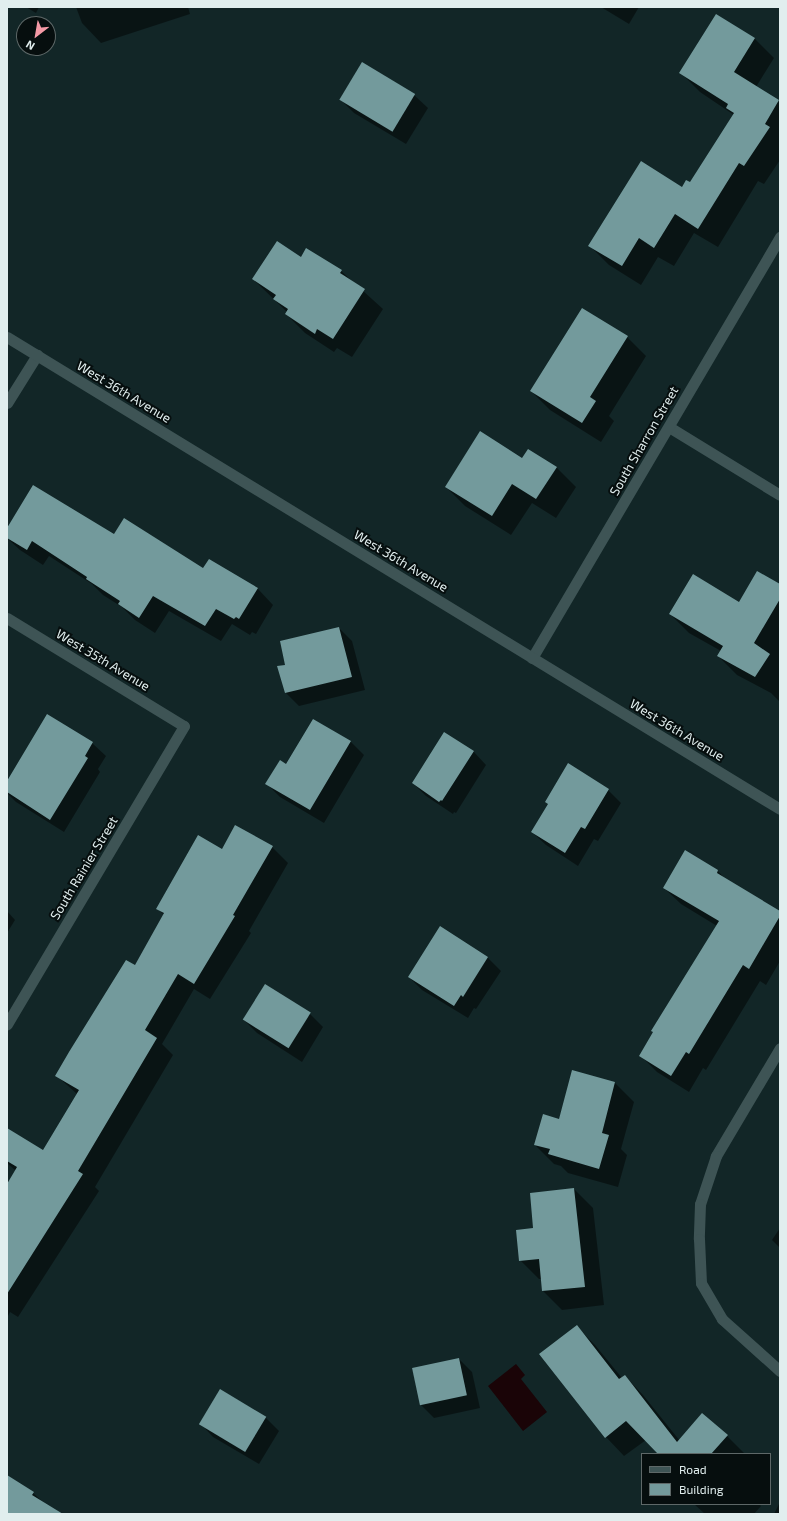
<!DOCTYPE html>
<html>
<head>
<meta charset="utf-8">
<style>
	body { margin:0 }
	#map { position:relative; width:787px; height:1521px; overflow:hidden; background:#122627; font-family:"Exo 2",sans-serif }
	div>[style] { position:absolute }
	.water>* { inset:0; background:#1a0407 }
	.shadow>* { inset:0; background:#0007 }
	.building>* { inset:0; background:#739a9c; transform-origin:0 0 }
	.minor>* { height:11px; margin:-5.5px; padding:0 5.5px; transform-origin:5.5px; border-radius:5.5px; background:#3e5455 }
	.tertiary>* { height:11px; margin:-5.5px; padding:0 5.5px; transform-origin:5.5px; border-radius:5.5px; background:#3e5455 }
	span { translate:-50% -50%; white-space:nowrap; text-align:center; line-height:1.15; -webkit-text-stroke:4px #060e0e; paint-order:stroke }
	.street-label { font-size:13px; color:#e1eeee }
	.frame { position:absolute; inset:0; border:8px solid #e1eeee; pointer-events:none }
	.legend { position:absolute; left:641px; top:1453px; width:130px; height:52px; box-sizing:border-box; background:#060e0e; border:1px solid #5e6868; margin:0; padding:5px 7px; list-style:none; font-size:12px; color:#e1eeee }
	.legend li { display:flex; align-items:center; gap:8px; height:20px }
	.legend b { width:20px; border:1px solid #5e6868 }
	.north { position:absolute; left:16px; top:16px; width:40px; height:40px; box-sizing:border-box; background:#060e0e; border:1px solid #5e6868; border-radius:50%; rotate:211deg; font-size:11px; font-weight:700; line-height:16px; text-align:center; color:#e1eeee }
	.north::after { content:''; display:block; margin:auto; width:14px; height:18px; background:#f49aa6; clip-path:polygon(50% 0,100% 100%,50% 72%,0 100%) }
</style>
</head>
<body>
<div id="map">
	<div class="water">
		<i style="clip-path:polygon(516px 1364px,525px 1375px,521px 1379px,547px 1412px,523px 1431px,488px 1386px)"></i>
	</div>
	<div class="shadow">
		<i style="clip-path:polygon(26px 7px,39px 7px,36px 13px)"></i>
		<i style="clip-path:polygon(76px 7px,188px 7px,190px 14px,101px 43px,82px 23px)"></i>
		<i style="clip-path:polygon(601px 7px,639px 7px,629px 24px)"></i>
		<i style="clip-path:polygon(716px 15px,755px 39px,774px 58px,756px 87px,780px 103px,780px 160px,764px 184px,758px 181px,718px 247px,694px 233px,674px 266px,658px 257px,641px 285px,609px 265px,590px 246px,690px 183px,734px 115px,700px 92px,681px 73px)"></i>
		<i style="clip-path:polygon(414px 95px,428px 108px,406px 144px,354px 113px,341px 100px)"></i>
		<i style="clip-path:polygon(301px 258px,341px 271px,383px 309px,352px 357px,337px 348px,334px 352px,305px 333px,286px 314px,287px 312px,253px 279px)"></i>
		<i style="clip-path:polygon(627px 337px,646px 356px,609px 416px,614px 421px,601px 442px,550px 410px,531px 391px)"></i>
		<i style="clip-path:polygon(528px 450px,557px 468px,576px 487px,556px 518px,532px 503px,511px 535px,465px 506px,446px 487px,523px 459px)"></i>
		<i style="clip-path:polygon(7px 530px,114px 535px,204px 569px,209px 560px,258px 589px,273px 605px,256px 634px,252px 632px,250px 635px,232px 624px,221px 641px,169px 611px,155px 633px,135px 620px,122px 607px,103px 595px,92px 584px,49px 556px,43px 565px,20px 550px,7px 538px)"></i>
		<i style="clip-path:polygon(780px 585px,780px 702px,771px 693px,737px 675px,718px 656px,721px 651px,689px 633px,670px 614px,739px 603px)"></i>
		<i style="clip-path:polygon(339px 628px,352px 641px,365px 690px,299px 706px,286px 693px,279px 667px,286px 666px)"></i>
		<i style="clip-path:polygon(313px 720px,351px 742px,364px 755px,324px 823px,280px 797px,267px 784px,287px 766px)"></i>
		<i style="clip-path:polygon(92px 743px,106px 756px,98px 769px,100px 772px,64px 832px,16px 802px,7px 793px,7px 783px)"></i>
		<i style="clip-path:polygon(473px 751px,486px 765px,456px 813px,454px 812px,453px 814px,426px 796px,413px 783px)"></i>
		<i style="clip-path:polygon(608px 790px,621px 803px,598px 841px,594px 839px,578px 866px,546px 845px,532px 832px)"></i>
		<i style="clip-path:polygon(272px 847px,288px 863px,249px 931px,251px 933px,210px 999px,194px 989px,162px 1044px,173px 1055px,95px 1187px,99px 1191px,18px 1317px,10px 1312px,7px 1318px,7px 1189px,16px 1171px,7px 1163px,7px 1143px,43px 1151px,77px 1094px,57px 1076px,135px 966px,164px 915px,157px 908px,222px 850px)"></i>
		<i style="clip-path:polygon(718px 871px,726px 880px,780px 912px,780px 961px,766px 985px,760px 981px,706px 1070px,703px 1068px,689px 1092px,657px 1072px,640px 1055px,717px 926px,681px 904px,664px 888px)"></i>
		<i style="clip-path:polygon(7px 911px,15px 920px,7px 933px)"></i>
		<i style="clip-path:polygon(488px 958px,501px 971px,476px 1009px,474px 1008px,468px 1018px,422px 990px,409px 977px)"></i>
		<i style="clip-path:polygon(310px 1014px,323px 1027px,302px 1062px,257px 1033px,244px 1020px)"></i>
		<i style="clip-path:polygon(573px 1071px,615px 1083px,634px 1102px,621px 1149px,627px 1155px,618px 1187px,568px 1173px,561px 1166px,554px 1164px,535px 1145px,559px 1120px)"></i>
		<i style="clip-path:polygon(574px 1189px,593px 1208px,604px 1305px,562px 1310px,543px 1291px,542px 1279px,539px 1279px,520px 1260px,534px 1229px)"></i>
		<i style="clip-path:polygon(780px 1228px,780px 1248px,772px 1240px)"></i>
		<i style="clip-path:polygon(577px 1327px,595px 1345px,622px 1378px,625px 1376px,643px 1395px,680px 1441px,727px 1436px,745px 1454px,660px 1454px,646px 1440px,624px 1456px,606px 1437px)"></i>
		<i style="clip-path:polygon(459px 1359px,472px 1372px,480px 1408px,434px 1418px,421px 1405px,413px 1370px)"></i>
		<i style="clip-path:polygon(220px 1390px,266px 1418px,279px 1431px,259px 1464px,213px 1437px,200px 1423px)"></i>
		<i style="clip-path:polygon(7px 1477px,33px 1493px,56px 1514px,7px 1514px)"></i>
		<i style="clip-path:polygon(780px 1502px,780px 1514px,774px 1514px)"></i>
		<i style="clip-path:polygon(694px 1504px,759px 1504px,761px 1506px,754px 1514px,705px 1514px)"></i>
	</div>
	<div class="building">
		<i style="clip-path:polygon(716px 14px,755px 38px,734px 72px,779px 100px,765px 124px,770px 127px,744px 166px,739px 163px,698px 229px,675px 214px,654px 248px,639px 238px,622px 266px,588px 246px,641px 161px,682px 187px,686px 180px,690px 182px,734px 113px,726px 108px,728px 104px,679px 73px)"></i>
		<i style="left:362px;top:62px;width:62px;height:44px;rotate:31deg"></i>
		<i style="clip-path:polygon(277px 241px,301px 257px,306px 248px,342px 270px,340px 273px,365px 289px,333px 339px,317px 329px,315px 334px,285px 314px,288px 309px,273px 299px,276px 295px,252px 279px)"></i>
		<i style="clip-path:polygon(582px 308px,628px 336px,590px 397px,596px 401px,582px 423px,530px 391px)"></i>
		<i style="clip-path:polygon(480px 431px,522px 458px,528px 449px,557px 467px,536px 499px,512px 484px,492px 516px,445px 487px)"></i>
		<i style="clip-path:polygon(33px 485px,114px 534px,124px 518px,203px 568px,209px 559px,258px 588px,239px 619px,236px 617px,234px 619px,216px 609px,205px 626px,153px 596px,139px 618px,118px 604px,120px 601px,86px 579px,87px 577px,32px 541px,27px 550px,7px 538px,7px 528px)"></i>
		<i style="clip-path:polygon(757px 571px,780px 584px,780px 599px,754px 643px,770px 654px,755px 677px,717px 656px,723px 646px,669px 614px,693px 574px,739px 602px)"></i>
		<i style="clip-path:polygon(339px 627px,352px 677px,285px 693px,277px 666px,285px 665px,280px 641px)"></i>
		<i style="clip-path:polygon(47px 714px,93px 742px,85px 756px,88px 758px,50px 820px,7px 792px,7px 781px)"></i>
		<i style="clip-path:polygon(313px 719px,351px 741px,310px 810px,265px 784px,280px 760px,286px 764px)"></i>
		<i style="clip-path:polygon(444px 732px,474px 751px,442px 801px,441px 800px,439px 802px,412px 783px)"></i>
		<i style="clip-path:polygon(568px 763px,609px 789px,585px 829px,581px 827px,565px 853px,531px 832px,548px 804px,545px 802px)"></i>
		<i style="clip-path:polygon(235px 825px,273px 846px,233px 915px,235px 916px,194px 984px,178px 974px,145px 1030px,157px 1038px,78px 1171px,83px 1174px,7px 1294px,7px 1184px,17px 1167px,7px 1161px,7px 1128px,43px 1150px,79px 1090px,55px 1076px,69px 1052px,126px 960px,135px 965px,164px 913px,156px 909px,198px 835px,222px 849px)"></i>
		<i style="clip-path:polygon(685px 850px,718px 870px,717px 873px,780px 911px,780px 916px,749px 969px,743px 965px,689px 1054px,686px 1052px,671px 1076px,639px 1056px,653px 1032px,651px 1031px,719px 921px,663px 888px)"></i>
		<i style="clip-path:polygon(440px 926px,488px 957px,463px 997px,461px 995px,454px 1006px,408px 977px)"></i>
		<i style="left:265px;top:984px;width:54px;height:42px;rotate:32deg"></i>
		<i style="clip-path:polygon(572px 1070px,615px 1082px,602px 1133px,609px 1135px,599px 1169px,548px 1154px,550px 1149px,534px 1145px,543px 1114px,559px 1119px)"></i>
		<i style="clip-path:polygon(574px 1188px,585px 1287px,542px 1291px,539px 1259px,519px 1261px,516px 1230px,533px 1228px,530px 1193px)"></i>
		<i style="clip-path:polygon(577px 1325px,619px 1379px,625px 1375px,677px 1442px,702px 1413px,728px 1435px,711px 1454px,658px 1454px,626px 1421px,605px 1438px,539px 1354px)"></i>
		<i style="left:459px;top:1358px;width:38px;height:48px;rotate:78deg"></i>
		<i style="left:220px;top:1389px;width:54px;height:41px;rotate:31deg"></i>
		<i style="clip-path:polygon(7px 1475px,34px 1492px,32px 1495px,63px 1514px,7px 1514px)"></i>
	</div>
	<div class="minor">
		<i style="left:7px;top:403px;width:57px;rotate:-58deg"></i>
		<i style="left:669px;top:427px;width:130px;rotate:31.5deg"></i>
		<i style="left:7px;top:618px;width:207px;rotate:31.4deg"></i>
		<i style="left:184px;top:726px;width:347px;rotate:120.7deg"></i>
		<i style="left:532px;top:658px;width:489px;rotate:-59.5deg"></i>
		<i style="left:780px;top:1048px;width:126px;rotate:120.7deg"></i>
		<i style="left:716px;top:1156px;width:51px;rotate:108.4deg"></i>
		<i style="left:700px;top:1204px;width:35px;rotate:92deg"></i>
		<i style="left:699px;top:1239px;width:44px;rotate:87.4deg"></i>
		<i style="left:701px;top:1283px;width:42px;rotate:59.7deg"></i>
		<i style="left:722px;top:1319px;width:78px;rotate:41.9deg"></i>
	</div>
	<div class="tertiary">
		<i style="left:7px;top:337px;width:906px;rotate:31.41deg"></i>
	</div>
	<div class="street-label">
		<span style="left:124px;top:392px;rotate:31deg">West 36th Avenue</span>
		<span style="left:644px;top:441px;rotate:-60deg">South Sharron Street</span>
		<span style="left:401px;top:561px;rotate:31deg">West 36th Avenue</span>
		<span style="left:103px;top:660px;rotate:31deg">West 35th Avenue</span>
		<span style="left:677px;top:730px;rotate:31deg">West 36th Avenue</span>
		<span style="left:84px;top:868px;rotate:-59deg">South Rainier Street</span>
	</div>
	<div class="frame"></div>
	<ul class="legend">
	<li><b style="height:5px;background:#3e5455"></b>Road</li>
	<li><b style="height:11px;background:#739a9c"></b>Building</li>
	</ul>
	<div class="north">N</div>
</div>
</body>
</html>
